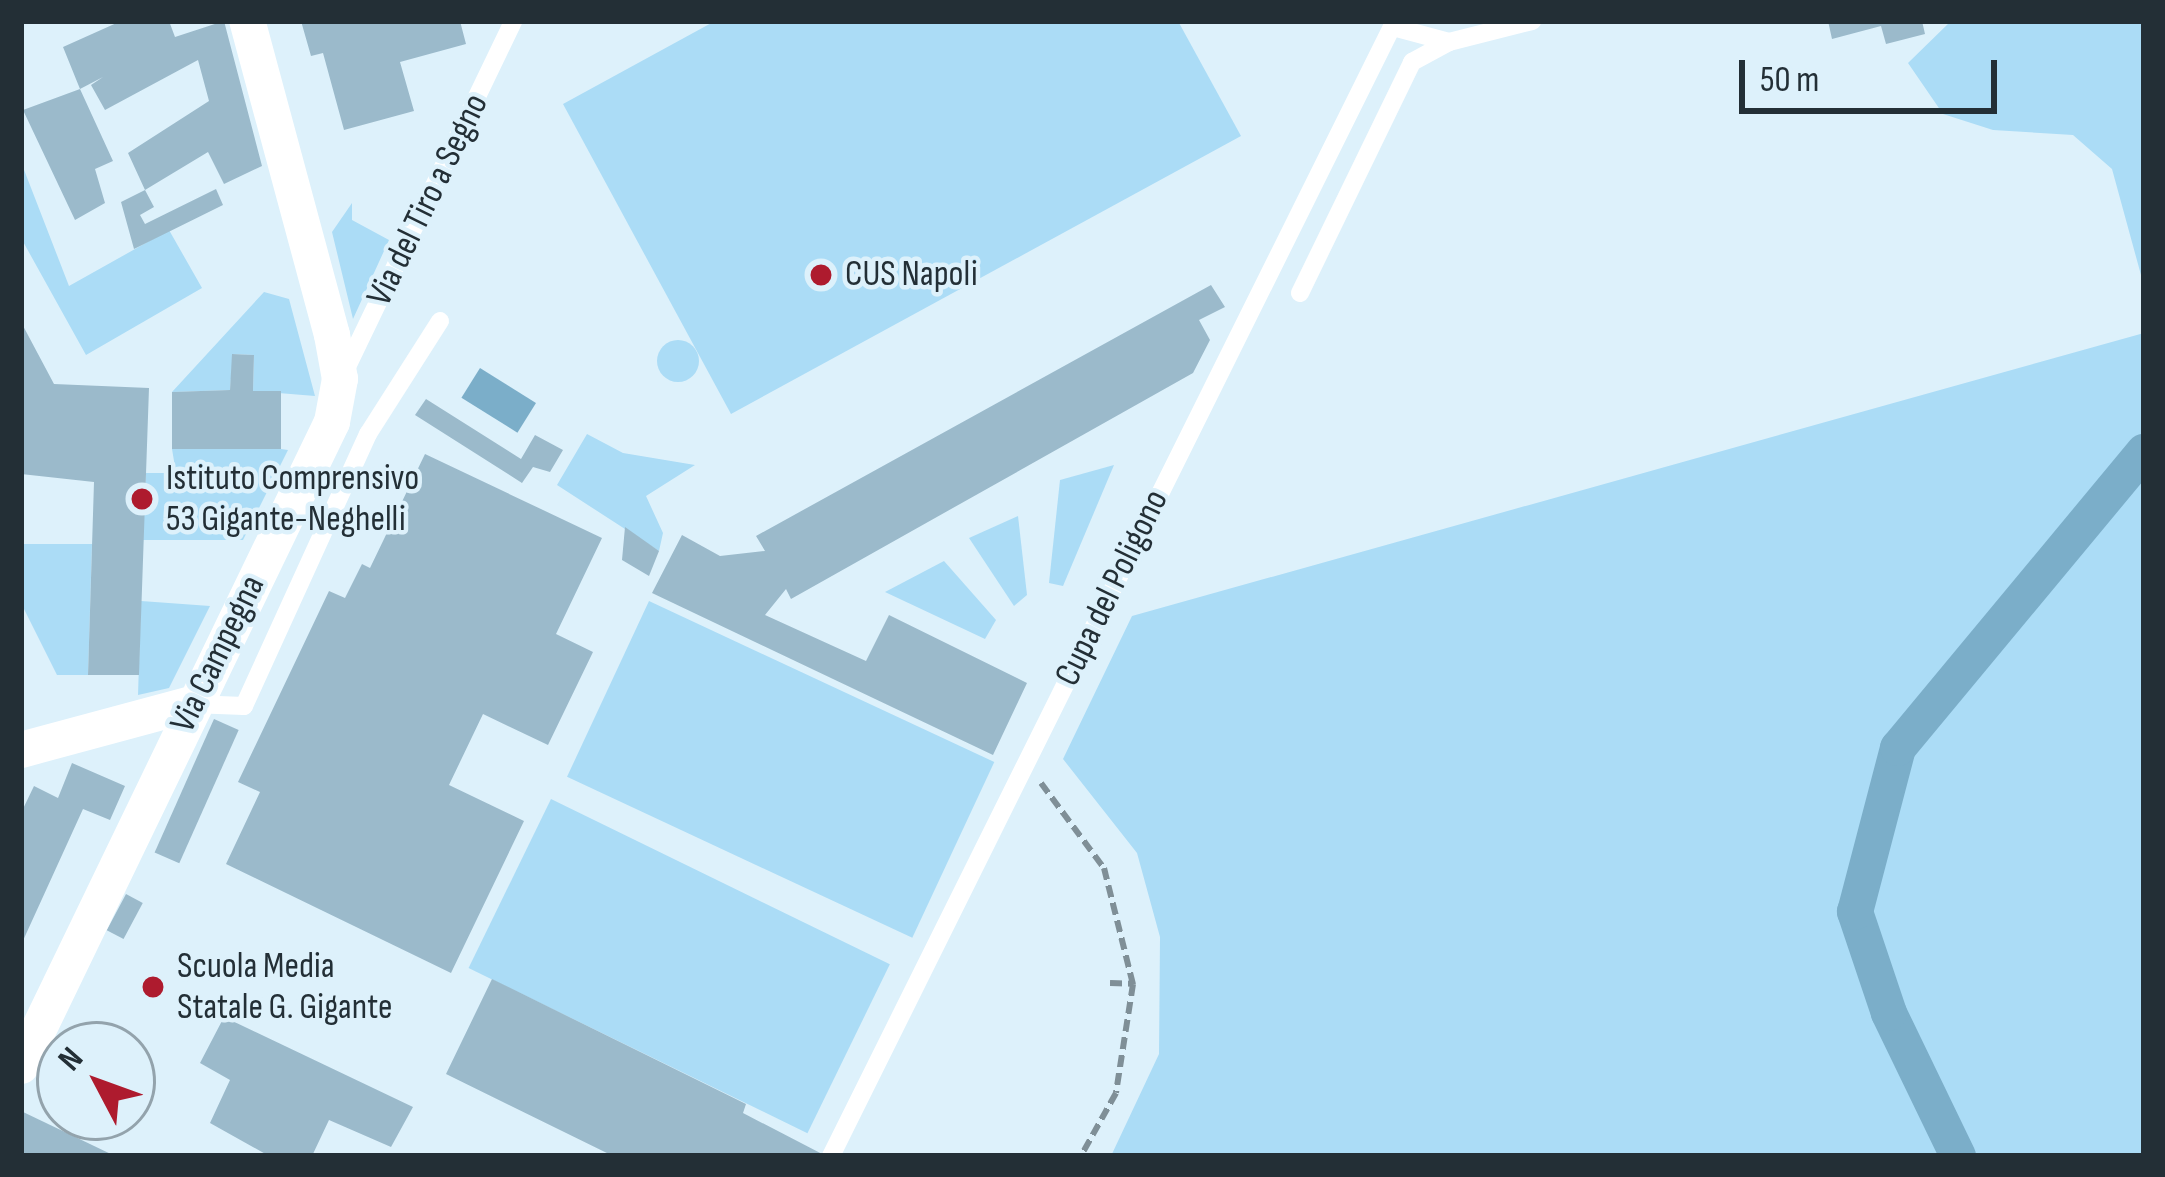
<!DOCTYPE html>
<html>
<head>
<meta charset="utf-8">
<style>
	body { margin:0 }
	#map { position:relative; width:2165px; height:1177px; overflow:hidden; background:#ddf1fb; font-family:"Sofia Sans Condensed",sans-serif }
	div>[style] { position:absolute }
	.green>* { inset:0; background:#abdcf6; transform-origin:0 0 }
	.round { border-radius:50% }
	.water>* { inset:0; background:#7baec9; transform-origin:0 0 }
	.canal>* { height:36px; margin:-18px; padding:0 18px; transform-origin:18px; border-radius:18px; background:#7baec9 }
	.building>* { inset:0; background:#9bbacb; transform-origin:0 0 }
	.path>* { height:6px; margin-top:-3px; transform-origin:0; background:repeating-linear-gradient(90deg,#7f8f97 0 12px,transparent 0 18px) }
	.lane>* { height:18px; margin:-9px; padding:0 9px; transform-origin:9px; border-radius:9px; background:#fff }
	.street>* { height:36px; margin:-18px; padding:0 18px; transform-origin:18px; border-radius:18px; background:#fff }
	.dots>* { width:33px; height:33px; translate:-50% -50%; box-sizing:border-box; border:6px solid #ddf1fb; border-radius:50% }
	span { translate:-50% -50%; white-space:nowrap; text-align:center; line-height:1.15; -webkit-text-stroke:9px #ddf1fb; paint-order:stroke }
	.street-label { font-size:36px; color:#232f36 }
	.poi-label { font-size:36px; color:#232f36 }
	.left { translate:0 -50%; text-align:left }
	.frame { position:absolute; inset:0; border:24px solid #232f36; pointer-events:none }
	.north { position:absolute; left:36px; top:1021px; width:120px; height:120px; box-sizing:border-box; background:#ddf1fb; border:3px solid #93a3ac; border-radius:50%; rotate:311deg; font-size:33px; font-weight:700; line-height:48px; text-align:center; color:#232f36 }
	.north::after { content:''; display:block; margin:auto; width:42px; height:54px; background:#ae1b2e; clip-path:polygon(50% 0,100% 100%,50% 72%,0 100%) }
	.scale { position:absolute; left:1739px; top:60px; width:258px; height:54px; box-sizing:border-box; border:6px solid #232f36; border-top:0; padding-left:15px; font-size:36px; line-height:42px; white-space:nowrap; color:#232f36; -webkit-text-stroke:9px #ddf1fb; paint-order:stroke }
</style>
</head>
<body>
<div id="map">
	<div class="green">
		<i style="clip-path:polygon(715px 21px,1178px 21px,1241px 136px,731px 414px,563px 104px)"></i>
		<i style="clip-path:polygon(1951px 21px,2144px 21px,2144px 286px,2112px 169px,2073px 135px,1993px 130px,1943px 114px,1908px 63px)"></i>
		<i style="clip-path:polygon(21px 162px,69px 286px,169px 230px,202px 288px,86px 355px,21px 238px)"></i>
		<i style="clip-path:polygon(352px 203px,352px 220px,389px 240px,353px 319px,332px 232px)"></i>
		<i style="clip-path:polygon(264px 292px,289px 299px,315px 396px,253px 391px,254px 355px,233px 354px,230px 390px,172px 392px)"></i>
		<i style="clip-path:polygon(2144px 333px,2144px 1156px,1111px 1156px,1159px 1054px,1160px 937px,1137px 853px,1063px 759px,1132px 616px)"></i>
		<i class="round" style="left:657px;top:340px;width:42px;height:42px"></i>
		<i style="clip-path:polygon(587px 434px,623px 453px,695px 465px,646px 496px,663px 533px,659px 551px,557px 485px)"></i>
		<i style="clip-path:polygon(172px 449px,281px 449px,288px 450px,243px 540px,143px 540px,146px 473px,176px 473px)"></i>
		<i style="clip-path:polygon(1114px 465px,1063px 586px,1049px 583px,1060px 480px)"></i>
		<i style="clip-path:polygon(1018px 516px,1027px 595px,1014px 606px,969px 538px)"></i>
		<i style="clip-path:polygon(21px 544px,92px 544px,88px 675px,57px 675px,21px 603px)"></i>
		<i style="clip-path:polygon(944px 561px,996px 620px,985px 639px,885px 592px)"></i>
		<i style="clip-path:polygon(141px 601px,210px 606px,169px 688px,138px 695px)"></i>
		<i style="left:649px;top:601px;width:381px;height:194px;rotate:25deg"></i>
		<i style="left:551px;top:799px;width:377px;height:188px;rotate:26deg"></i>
	</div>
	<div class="water">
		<i style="left:480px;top:368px;width:66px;height:35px;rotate:32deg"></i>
	</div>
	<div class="canal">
		<i style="left:1958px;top:1156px;width:159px;rotate:-115.8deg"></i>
		<i style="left:1889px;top:1013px;width:107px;rotate:-108.6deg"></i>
		<i style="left:1855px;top:912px;width:170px;rotate:-75.3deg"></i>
		<i style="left:1898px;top:748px;width:385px;rotate:-50.3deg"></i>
	</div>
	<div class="building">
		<i style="clip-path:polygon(121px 21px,169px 21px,175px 37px,224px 21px,262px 166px,224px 184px,208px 152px,145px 190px,154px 207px,140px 215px,145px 224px,216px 189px,223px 205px,134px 249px,121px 202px,145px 190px,128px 153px,209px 101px,198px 60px,105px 110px,91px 85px,103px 77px,80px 89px,63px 47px)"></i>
		<i style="clip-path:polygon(301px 21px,460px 21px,466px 44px,400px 62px,414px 111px,344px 130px,323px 53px,311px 56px)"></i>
		<i style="clip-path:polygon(1828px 21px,1922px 21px,1925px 34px,1886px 44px,1881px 26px,1832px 39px)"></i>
		<i style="clip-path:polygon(80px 89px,113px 161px,95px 169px,105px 203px,75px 220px,23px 110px)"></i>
		<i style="clip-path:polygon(1211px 285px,1225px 307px,1199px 320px,1210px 340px,1193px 373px,791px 599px,786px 589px,765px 615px,866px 661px,889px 615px,1027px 683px,993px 755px,652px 593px,682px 535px,720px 556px,765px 551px,756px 536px)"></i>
		<i style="clip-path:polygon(21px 322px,54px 384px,149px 388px,139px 675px,88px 675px,94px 482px,21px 474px)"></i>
		<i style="clip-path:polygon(232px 354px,254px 355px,253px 391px,281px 391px,281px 449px,172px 449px,172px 392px,230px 390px)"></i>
		<i style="clip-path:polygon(426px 399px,521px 459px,535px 435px,563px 450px,550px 472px,533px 467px,522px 483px,415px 415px)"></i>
		<i style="clip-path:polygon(425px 454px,602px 538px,556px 634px,593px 652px,548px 745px,483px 714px,449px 785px,524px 821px,451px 973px,226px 864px,260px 792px,238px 782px,329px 591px,345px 598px,362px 564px,370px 568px)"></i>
		<i style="clip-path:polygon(625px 527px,659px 551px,649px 576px,622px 560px)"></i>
		<i style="left:214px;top:719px;width:27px;height:146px;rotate:24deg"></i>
		<i style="clip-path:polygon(72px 763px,125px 786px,110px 820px,83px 809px,21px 945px,21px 813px,34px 786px,58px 798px)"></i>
		<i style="left:126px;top:894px;width:19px;height:41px;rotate:28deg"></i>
		<i style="clip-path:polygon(492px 979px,746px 1104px,743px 1113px,826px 1156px,613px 1156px,446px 1074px)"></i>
		<i style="clip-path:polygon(224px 1017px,413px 1107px,391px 1147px,329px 1120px,312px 1156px,269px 1156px,210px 1123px,230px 1080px,200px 1063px)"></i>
		<i style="clip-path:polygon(21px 1111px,115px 1156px,21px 1156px)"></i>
	</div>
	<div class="path">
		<i style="left:1041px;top:783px;width:106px;rotate:53.5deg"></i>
		<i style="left:1104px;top:868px;width:120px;rotate:76deg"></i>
		<i style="left:1133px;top:984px;width:110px;rotate:98.9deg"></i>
		<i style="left:1116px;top:1093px;width:72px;rotate:119.1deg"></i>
		<i style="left:1110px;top:983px;width:23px;rotate:2deg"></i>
	</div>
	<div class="lane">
		<i style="left:1393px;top:27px;width:58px;rotate:15deg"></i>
		<i style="left:1449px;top:42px;width:86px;rotate:-14.2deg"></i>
		<i style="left:1300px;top:293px;width:257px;rotate:-64.1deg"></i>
		<i style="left:1412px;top:62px;width:42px;rotate:-28.4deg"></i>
		<i style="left:343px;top:375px;width:393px;rotate:-64.3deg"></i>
		<i style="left:192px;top:704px;width:52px;rotate:2.2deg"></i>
		<i style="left:244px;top:706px;width:299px;rotate:-65.5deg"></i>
		<i style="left:368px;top:434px;width:134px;rotate:-57.5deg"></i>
		<i style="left:831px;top:1156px;width:1267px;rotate:-63.58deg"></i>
	</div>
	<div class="street">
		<i style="left:21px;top:750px;width:177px;rotate:-15.1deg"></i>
		<i style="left:21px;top:1066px;width:715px;rotate:-64.22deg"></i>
		<i style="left:332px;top:422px;width:44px;rotate:-79.5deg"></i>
		<i style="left:340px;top:379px;width:45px;rotate:-100.3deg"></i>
		<i style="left:332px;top:335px;width:325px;rotate:-105.1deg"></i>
	</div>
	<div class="dots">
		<i style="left:821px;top:275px;background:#ae1b2e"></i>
		<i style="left:142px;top:499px;background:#ae1b2e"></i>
		<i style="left:153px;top:987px;background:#ae1b2e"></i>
	</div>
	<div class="street-label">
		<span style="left:428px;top:200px;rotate:-64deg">Via del Tiro a Segno</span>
		<span style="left:1112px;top:588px;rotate:-64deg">Cupa del Poligono</span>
		<span style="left:218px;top:654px;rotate:-64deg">Via Campegna</span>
	</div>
	<div class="poi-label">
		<span class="left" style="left:845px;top:275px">CUS Napoli</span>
		<span class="left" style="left:166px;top:499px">Istituto Comprensivo<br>53 Gigante-Neghelli</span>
		<span class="left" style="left:177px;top:987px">Scuola Media<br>Statale G. Gigante</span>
	</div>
	<div class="frame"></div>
	<div class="north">N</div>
	<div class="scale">50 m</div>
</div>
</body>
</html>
